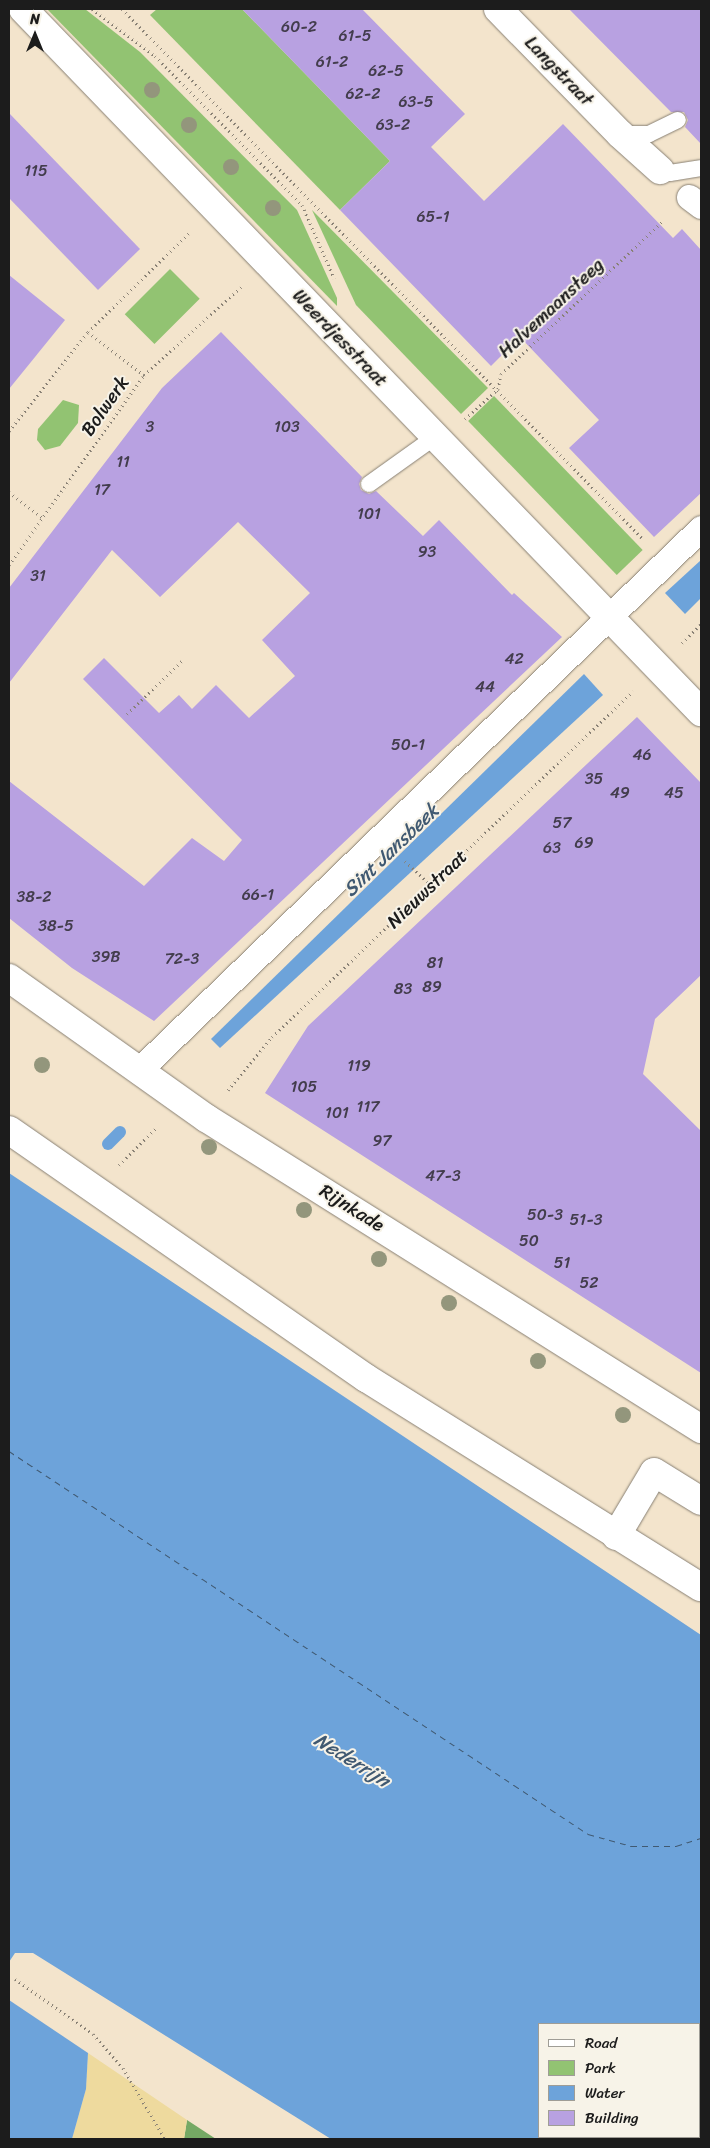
<!DOCTYPE html>
<html>
<head>
<meta charset="utf-8">
<style>
	body { margin:0 }
	#map { position:relative; width:710px; height:2148px; overflow:hidden; background:#f3e4cc; font-family:Sriracha,sans-serif }
	div>[style] { position:absolute }
	.green>* { inset:0; background:#92c372; transform-origin:0 0 }
	.forest>* { inset:0; background:#75a964 }
	.sand>* { inset:0; background:#eeda9e }
	.water>* { inset:0; background:#6da3da }
	.stream>* { height:12px; margin:-6px; padding:0 6px; transform-origin:6px; border-radius:6px; background:#6da3da }
	.ferry>* { height:1px; margin-top:-0.5px; transform-origin:0; background:repeating-linear-gradient(90deg,#405971 0 6px,transparent 0 11px) }
	.building>* { inset:0; background:#b8a1e1 }
	.path>* { height:3px; margin-top:-1.5px; transform-origin:0; background:repeating-linear-gradient(90deg,#888074 0 1px,transparent 0 5px) }
	.roads { filter:drop-shadow(0 0 1px #888074) drop-shadow(0 0 1px #888074) }
	.service>* { height:16px; margin:-8px; padding:0 8px; transform-origin:8px; border-radius:8px; background:#fff }
	.pedestrian>* { height:25px; margin:-12.5px; padding:0 12.5px; transform-origin:12.5px; border-radius:12.5px; background:#fff }
	.minor>* { height:28px; margin:-14px; padding:0 14px; transform-origin:14px; border-radius:14px; background:#fff }
	.primary>* { height:28px; margin:-14px; padding:0 14px; transform-origin:14px; border-radius:14px; background:#fff }
	.trees>* { width:16px; height:16px; margin:-8px; border-radius:50%; background:#93967c }
	span { translate:-50% -50%; white-space:nowrap; text-align:center; line-height:1.15; -webkit-text-stroke:4px #f7f3e8; paint-order:stroke }
	.number-label { font-size:16px; color:#433d4d }
	.number-label span { -webkit-text-stroke-width:0 }
	.street-label { font-size:19px; color:#1c1c1c }
	.water-label { font-size:20px; color:#405971; font-style:italic }
	.frame { position:absolute; inset:0; border:10px solid #1c1c1c; pointer-events:none }
	.legend { position:absolute; left:538px; top:2023px; width:162px; height:115px; box-sizing:border-box; background:#f7f3e8; border:1px solid #9f9d96; margin:0; padding:6px 9px; list-style:none; font-size:15px; color:#1c1c1c }
	.legend li { display:flex; align-items:center; gap:10px; height:25px }
	.legend b { width:25px; border:1px solid #9f9d96 }
	.north { position:absolute; left:10px; top:10px; width:50px; height:50px; -webkit-text-stroke:4px #f7f3e8; paint-order:stroke; rotate:0deg; font-size:14px; font-weight:700; line-height:20px; text-align:center; color:#1c1c1c }
	.north::after { content:''; display:block; margin:auto; width:18px; height:22px; background:#1c1c1c; clip-path:polygon(50% 0,100% 100%,50% 72%,0 100%) }
</style>
</head>
<body>
<div id="map">
	<div class="green">
		<i style="clip-path:polygon(47px 9px,85px 9px,140px 52px,297px 210px,337px 298px,337px 306px)"></i>
		<i style="clip-path:polygon(157px 9px,242px 9px,390px 161px,340px 210px,150px 15px)"></i>
		<i style="clip-path:polygon(312px 210px,488px 388px,461px 414px,356px 305px)"></i>
		<i style="left:170px;top:269px;width:42px;height:64px;rotate:45deg"></i>
		<i style="left:494px;top:396px;width:214px;height:36px;rotate:46deg"></i>
		<i style="clip-path:polygon(63px 400px,79px 405px,78px 423px,60px 446px,45px 450px,37px 440px,38px 429px)"></i>
	</div>
	<div class="forest">
		<i style="clip-path:polygon(187px 2120px,216px 2139px,184px 2139px)"></i>
	</div>
	<div class="sand">
		<i style="clip-path:polygon(88px 2053px,187px 2120px,184px 2139px,72px 2139px,86px 2089px)"></i>
	</div>
	<div class="water">
		<i style="clip-path:polygon(701px 560px,701px 598px,685px 614px,665px 593px)"></i>
		<i style="clip-path:polygon(584px 674px,603px 695px,220px 1048px,211px 1039px)"></i>
		<i style="clip-path:polygon(evenodd,9px 1173px,701px 1635px,701px 2139px,331px 2139px,33px 1953px,15px 1953px,9px 1962px,9px 1173px,539px 2024px,699px 2024px,699px 2137px,539px 2137px,539px 2024px)"></i>
		<i style="clip-path:polygon(9px 2000px,88px 2053px,86px 2089px,72px 2139px,9px 2139px)"></i>
	</div>
	<div class="stream">
		<i style="left:108px;top:1144px;width:17px;rotate:-45deg"></i>
	</div>
	<div class="ferry">
		<i style="left:9px;top:1451px;width:694px;rotate:33.48deg"></i>
		<i style="left:588px;top:1834px;width:45px;rotate:15.6deg"></i>
		<i style="left:631px;top:1846px;width:45px"></i>
		<i style="left:676px;top:1846px;width:26px;rotate:-18deg"></i>
	</div>
	<div class="building">
		<i style="clip-path:polygon(242px 9px,362px 9px,465px 114px,431px 147px,484px 201px,563px 124px,673px 238px,682px 229px,701px 250px,701px 493px,654px 537px,569px 448px,599px 420px,520px 337px,491px 366px,340px 210px,390px 161px)"></i>
		<i style="clip-path:polygon(569px 9px,701px 9px,701px 144px,685px 127px,688px 120px,684px 112px,671px 112px)"></i>
		<i style="clip-path:polygon(9px 113px,140px 249px,98px 290px,9px 198px)"></i>
		<i style="clip-path:polygon(9px 275px,65px 320px,9px 389px)"></i>
		<i style="clip-path:polygon(221px 332px,362px 477px,359px 484px,361px 490px,369px 494px,376px 491px,423px 536px,439px 520px,512px 595px,514px 593px,562px 637px,154px 1021px,72px 968px,9px 918px,9px 781px,144px 886px,192px 838px,224px 861px,242px 840px,83px 679px,104px 658px,159px 713px,179px 695px,192px 709px,216px 685px,249px 718px,295px 676px,262px 640px,310px 593px,238px 522px,160px 597px,112px 550px,9px 683px,9px 588px,162px 388px)"></i>
		<i style="clip-path:polygon(637px 717px,701px 783px,701px 975px,655px 1019px,643px 1074px,701px 1131px,701px 1373px,265px 1093px,308px 1026px)"></i>
	</div>
	<div class="path">
		<i style="left:92px;top:9px;width:79px;rotate:36.7deg"></i>
		<i style="left:155px;top:56px;width:209px;rotate:45.4deg"></i>
		<i style="left:302px;top:205px;width:80px;rotate:66.3deg"></i>
		<i style="left:122px;top:9px;width:742px;rotate:45.49deg"></i>
		<i style="left:88px;top:332px;width:71px;rotate:37.5deg"></i>
		<i style="left:465px;top:419px;width:45px;rotate:-42.3deg"></i>
		<i style="left:498px;top:389px;width:15px;rotate:-79deg"></i>
		<i style="left:501px;top:374px;width:224px;rotate:-43.4deg"></i>
		<i style="left:9px;top:431px;width:127px;rotate:-51.4deg"></i>
		<i style="left:88px;top:332px;width:143px;rotate:-44.4deg"></i>
		<i style="left:9px;top:492px;width:43px;rotate:37.4deg"></i>
		<i style="left:9px;top:565px;width:233px;rotate:-54.6deg"></i>
		<i style="left:144px;top:375px;width:131px;rotate:-42.2deg"></i>
		<i style="left:682px;top:643px;width:27px;rotate:-45deg"></i>
		<i style="left:127px;top:714px;width:79px;rotate:-44deg"></i>
		<i style="left:405px;top:861px;width:35px;rotate:43deg"></i>
		<i style="left:228px;top:1090px;width:69px;rotate:-50.3deg"></i>
		<i style="left:272px;top:1037px;width:500px;rotate:-43.78deg"></i>
		<i style="left:119px;top:1165px;width:54px;rotate:-45deg"></i>
		<i style="left:15px;top:1979px;width:95px;rotate:35.2deg"></i>
		<i style="left:93px;top:2034px;width:45px;rotate:48.6deg"></i>
		<i style="left:123px;top:2068px;width:82px;rotate:59.4deg"></i>
	</div>
	<div class="roads">
		<div class="service">
			<i style="left:620px;top:134px;width:29px"></i>
			<i style="left:649px;top:134px;width:32px;rotate:-26deg"></i>
			<i style="left:660px;top:170px;width:10px;rotate:17deg"></i>
			<i style="left:670px;top:173px;width:31px;rotate:-9deg"></i>
			<i style="left:369px;top:484px;width:81px;rotate:-35.5deg"></i>
		</div>
		<div class="pedestrian">
			<i style="left:689px;top:197px;width:15px;rotate:37deg"></i>
			<i style="left:138px;top:1071px;width:782px;rotate:-43.96deg"></i>
		</div>
		<div class="minor">
			<i style="left:498px;top:9px;width:175px;rotate:45.7deg"></i>
			<i style="left:620px;top:134px;width:54px;rotate:42deg"></i>
			<i style="left:9px;top:978px;width:242px;rotate:35.4deg"></i>
			<i style="left:206px;top:1118px;width:585px;rotate:32.14deg"></i>
			<i style="left:9px;top:1130px;width:435px;rotate:34.8deg"></i>
			<i style="left:366px;top:1378px;width:395px;rotate:32deg"></i>
			<i style="left:616px;top:1536px;width:74px;rotate:-59.3deg"></i>
			<i style="left:654px;top:1472px;width:55px;rotate:31.7deg"></i>
		</div>
		<div class="primary">
			<i style="left:23px;top:9px;width:977px;rotate:46.04deg"></i>
		</div>
	</div>
	<div class="trees">
		<i style="left:152px;top:90px"></i>
		<i style="left:189px;top:125px"></i>
		<i style="left:231px;top:167px"></i>
		<i style="left:273px;top:208px"></i>
		<i style="left:42px;top:1065px"></i>
		<i style="left:209px;top:1147px"></i>
		<i style="left:304px;top:1210px"></i>
		<i style="left:379px;top:1259px"></i>
		<i style="left:449px;top:1303px"></i>
		<i style="left:538px;top:1361px"></i>
		<i style="left:623px;top:1415px"></i>
	</div>
	<div class="number-label">
		<span style="left:299px;top:27px">60-2</span>
		<span style="left:355px;top:36px">61-5</span>
		<span style="left:332px;top:62px">61-2</span>
		<span style="left:386px;top:71px">62-5</span>
		<span style="left:363px;top:94px">62-2</span>
		<span style="left:416px;top:102px">63-5</span>
		<span style="left:393px;top:125px">63-2</span>
		<span style="left:36px;top:171px">115</span>
		<span style="left:433px;top:217px">65-1</span>
		<span style="left:150px;top:427px">3</span>
		<span style="left:287px;top:427px">103</span>
		<span style="left:123px;top:462px">11</span>
		<span style="left:102px;top:490px">17</span>
		<span style="left:369px;top:514px">101</span>
		<span style="left:427px;top:552px">93</span>
		<span style="left:38px;top:576px">31</span>
		<span style="left:514px;top:659px">42</span>
		<span style="left:485px;top:687px">44</span>
		<span style="left:408px;top:745px">50-1</span>
		<span style="left:642px;top:755px">46</span>
		<span style="left:594px;top:779px">35</span>
		<span style="left:620px;top:793px">49</span>
		<span style="left:674px;top:793px">45</span>
		<span style="left:562px;top:823px">57</span>
		<span style="left:584px;top:843px">69</span>
		<span style="left:552px;top:848px">63</span>
		<span style="left:258px;top:895px">66-1</span>
		<span style="left:34px;top:897px">38-2</span>
		<span style="left:56px;top:926px">38-5</span>
		<span style="left:106px;top:957px">39B</span>
		<span style="left:182px;top:959px">72-3</span>
		<span style="left:435px;top:963px">81</span>
		<span style="left:432px;top:987px">89</span>
		<span style="left:403px;top:989px">83</span>
		<span style="left:359px;top:1066px">119</span>
		<span style="left:304px;top:1087px">105</span>
		<span style="left:368px;top:1107px">117</span>
		<span style="left:337px;top:1113px">101</span>
		<span style="left:382px;top:1141px">97</span>
		<span style="left:443px;top:1176px">47-3</span>
		<span style="left:545px;top:1215px">50-3</span>
		<span style="left:586px;top:1220px">51-3</span>
		<span style="left:529px;top:1241px">50</span>
		<span style="left:562px;top:1263px">51</span>
		<span style="left:589px;top:1283px">52</span>
	</div>
	<div class="street-label">
		<span style="left:559px;top:71px;rotate:46deg">Langstraat</span>
		<span style="left:551px;top:308px;rotate:-43deg">Halvemaansteeg</span>
		<span style="left:340px;top:338px;rotate:46deg">Weerdjesstraat</span>
		<span style="left:105px;top:406px;rotate:-55deg">Bolwerk</span>
		<span style="left:427px;top:889px;rotate:-44deg">Nieuwstraat</span>
		<span style="left:352px;top:1208px;rotate:32deg">Rijnkade</span>
	</div>
	<div class="water-label">
		<span style="left:391px;top:850px;rotate:-44deg">Sint Jansbeek</span>
		<span style="left:352px;top:1760px;rotate:32deg">Nederrijn</span>
	</div>
	<div class="frame"></div>
	<ul class="legend">
	<li><b style="height:6px;background:#fff"></b>Road</li>
	<li><b style="height:14px;background:#92c372"></b>Park</li>
	<li><b style="height:14px;background:#6da3da"></b>Water</li>
	<li><b style="height:14px;background:#b8a1e1"></b>Building</li>
	</ul>
	<div class="north">N</div>
</div>
</body>
</html>
